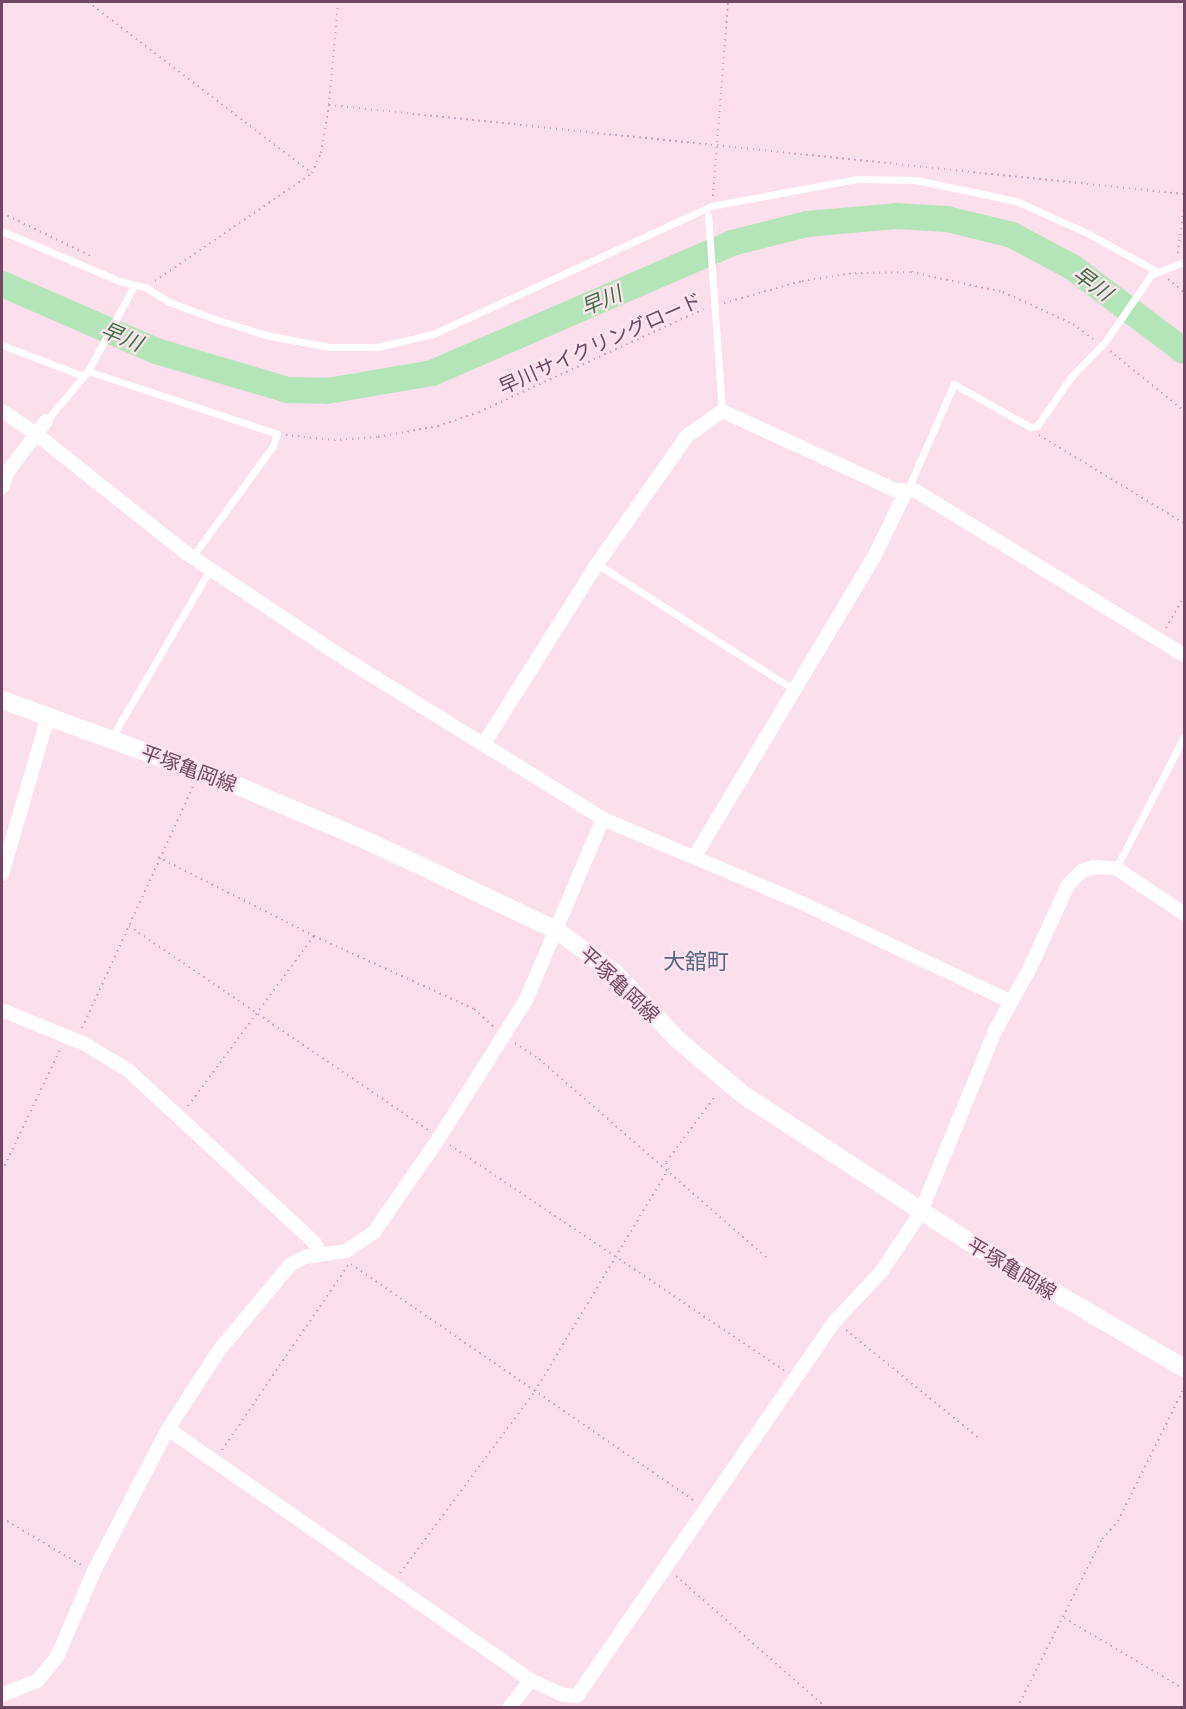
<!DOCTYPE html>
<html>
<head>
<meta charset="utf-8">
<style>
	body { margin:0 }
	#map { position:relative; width:1186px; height:1709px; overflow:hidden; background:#fcdfec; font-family:Barlow,"Noto Sans JP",sans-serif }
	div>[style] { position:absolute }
	.river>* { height:26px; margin:-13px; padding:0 13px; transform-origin:13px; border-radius:13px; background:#b4e5b8 }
	.path>* { height:2px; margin-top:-1px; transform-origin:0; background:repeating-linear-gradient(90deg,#d69ac2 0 1.5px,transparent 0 6px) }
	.service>* { height:7px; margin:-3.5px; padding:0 3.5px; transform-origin:3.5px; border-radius:3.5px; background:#fff }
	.minor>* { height:14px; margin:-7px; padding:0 7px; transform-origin:7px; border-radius:7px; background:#fff }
	.secondary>* { height:18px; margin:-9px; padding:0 9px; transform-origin:9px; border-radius:9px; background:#fff }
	span { translate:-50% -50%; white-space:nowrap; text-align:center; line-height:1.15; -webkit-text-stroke:4.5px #ffe5f1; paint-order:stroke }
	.street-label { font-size:20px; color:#724765 }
	.water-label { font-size:21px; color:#38723e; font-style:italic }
	.quarter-label { font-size:22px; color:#566882 }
	.frame { position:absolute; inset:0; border:3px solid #724765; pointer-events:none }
</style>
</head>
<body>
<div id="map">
	<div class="river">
		<i style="left:2px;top:284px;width:168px;rotate:23.5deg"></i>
		<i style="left:156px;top:351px;width:138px;rotate:16.5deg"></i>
		<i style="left:288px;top:390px;width:39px;rotate:1deg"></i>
		<i style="left:327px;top:391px;width:107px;rotate:-9.7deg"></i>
		<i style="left:432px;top:373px;width:327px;rotate:-23.4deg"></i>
		<i style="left:732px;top:243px;width:77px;rotate:-14.2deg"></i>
		<i style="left:807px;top:224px;width:89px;rotate:-5.1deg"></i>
		<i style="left:896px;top:216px;width:51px;rotate:3.4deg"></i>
		<i style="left:947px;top:219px;width:67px;rotate:13.8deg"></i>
		<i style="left:1012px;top:235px;width:68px;rotate:28.1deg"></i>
		<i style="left:1072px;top:267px;width:140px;rotate:36.9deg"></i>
	</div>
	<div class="path">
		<i style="left:88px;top:2px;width:282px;rotate:37.4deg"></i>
		<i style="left:329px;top:105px;width:860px;rotate:5.94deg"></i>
		<i style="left:713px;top:196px;width:195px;rotate:-85.6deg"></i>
		<i style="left:2px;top:213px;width:101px;rotate:25.8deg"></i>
		<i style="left:1178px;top:253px;width:48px;rotate:-82.9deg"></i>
		<i style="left:1168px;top:279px;width:21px;rotate:39deg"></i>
		<i style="left:155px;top:281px;width:191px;rotate:-34.5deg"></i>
		<i style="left:312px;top:173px;width:22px;rotate:-66deg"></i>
		<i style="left:321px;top:153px;width:49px;rotate:-80.5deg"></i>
		<i style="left:329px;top:105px;width:103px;rotate:-85deg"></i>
		<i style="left:724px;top:303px;width:81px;rotate:-15.8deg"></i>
		<i style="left:802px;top:281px;width:54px;rotate:-8.6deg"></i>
		<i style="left:855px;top:273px;width:56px;rotate:-1deg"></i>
		<i style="left:911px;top:272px;width:94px;rotate:12.3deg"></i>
		<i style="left:1003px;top:292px;width:77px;rotate:24.6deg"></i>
		<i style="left:1073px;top:324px;width:25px;rotate:37deg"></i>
		<i style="left:1110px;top:351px;width:95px;rotate:39deg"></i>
		<i style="left:286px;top:435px;width:48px;rotate:5.9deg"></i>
		<i style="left:334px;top:440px;width:44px;rotate:-3.9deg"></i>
		<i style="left:378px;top:437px;width:61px;rotate:-10.4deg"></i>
		<i style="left:438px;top:426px;width:43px;rotate:-18.9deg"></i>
		<i style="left:479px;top:412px;width:247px;rotate:-24.6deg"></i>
		<i style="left:1039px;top:435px;width:170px;rotate:31.3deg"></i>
		<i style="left:1166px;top:628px;width:36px;rotate:-60deg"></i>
		<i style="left:158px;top:857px;width:175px;rotate:26.9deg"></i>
		<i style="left:314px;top:936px;width:176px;rotate:24.5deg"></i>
		<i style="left:474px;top:1009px;width:27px;rotate:42deg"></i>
		<i style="left:129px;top:926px;width:362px;rotate:34.3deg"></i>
		<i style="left:82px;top:1028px;width:268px;rotate:-65.3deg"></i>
		<i style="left:515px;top:1043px;width:29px;rotate:34deg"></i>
		<i style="left:539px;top:1059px;width:304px;rotate:41.1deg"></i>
		<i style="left:188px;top:1106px;width:212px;rotate:-53.5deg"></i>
		<i style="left:450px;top:1145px;width:403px;rotate:34deg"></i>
		<i style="left:2px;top:1171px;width:136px;rotate:-64.4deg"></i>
		<i style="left:351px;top:1264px;width:418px;rotate:34.6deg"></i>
		<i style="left:846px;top:1330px;width:173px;rotate:39.1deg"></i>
		<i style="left:222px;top:1450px;width:225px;rotate:-55.7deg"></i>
		<i style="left:2px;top:1518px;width:92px;rotate:30.7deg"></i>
		<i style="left:400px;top:1573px;width:227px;rotate:-53.4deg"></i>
		<i style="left:535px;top:1391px;width:258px;rotate:-59deg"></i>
		<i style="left:668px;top:1170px;width:8px;rotate:-104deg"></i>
		<i style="left:666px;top:1162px;width:84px;rotate:-53.3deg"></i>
		<i style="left:676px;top:1576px;width:201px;rotate:41.2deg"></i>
		<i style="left:1064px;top:1618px;width:139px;rotate:30.6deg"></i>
		<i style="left:1017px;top:1708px;width:189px;rotate:-63.3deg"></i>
		<i style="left:1102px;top:1539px;width:24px;rotate:-48deg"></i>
		<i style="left:1118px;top:1521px;width:148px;rotate:-63.6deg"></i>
	</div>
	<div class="service">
		<i style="left:708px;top:215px;width:196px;rotate:85.9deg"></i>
		<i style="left:2px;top:231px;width:127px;rotate:23.1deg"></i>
		<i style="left:119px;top:281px;width:27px;rotate:13deg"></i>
		<i style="left:145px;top:287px;width:28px;rotate:32deg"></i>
		<i style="left:169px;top:302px;width:49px;rotate:20.3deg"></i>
		<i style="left:215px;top:319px;width:53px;rotate:17.4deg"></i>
		<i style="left:266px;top:335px;width:64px;rotate:10.8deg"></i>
		<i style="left:329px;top:347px;width:48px"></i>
		<i style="left:377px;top:347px;width:57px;rotate:-13.1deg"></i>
		<i style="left:433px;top:334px;width:306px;rotate:-24.7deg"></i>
		<i style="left:711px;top:206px;width:148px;rotate:-10.5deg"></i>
		<i style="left:857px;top:179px;width:59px;rotate:1deg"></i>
		<i style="left:916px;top:180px;width:102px;rotate:11.9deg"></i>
		<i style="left:1016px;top:201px;width:80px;rotate:24.3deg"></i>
		<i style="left:1089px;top:234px;width:77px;rotate:28.9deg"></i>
		<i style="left:2px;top:345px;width:87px;rotate:20.9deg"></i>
		<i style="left:88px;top:371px;width:199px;rotate:18.4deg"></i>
		<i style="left:277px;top:434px;width:13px;rotate:108deg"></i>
		<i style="left:273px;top:446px;width:137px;rotate:126.1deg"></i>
		<i style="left:46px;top:421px;width:65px;rotate:-50deg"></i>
		<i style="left:88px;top:371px;width:97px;rotate:-61.6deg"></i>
		<i style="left:907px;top:491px;width:117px;rotate:-66.3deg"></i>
		<i style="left:954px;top:384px;width:87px;rotate:29.5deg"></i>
		<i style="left:1030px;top:427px;width:7px;rotate:-8deg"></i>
		<i style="left:1037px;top:426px;width:60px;rotate:-55.2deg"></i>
		<i style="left:1071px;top:377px;width:49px;rotate:-45.8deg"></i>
		<i style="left:1105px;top:342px;width:81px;rotate:-55.5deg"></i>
		<i style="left:1151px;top:275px;width:35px;rotate:-22deg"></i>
		<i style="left:597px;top:564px;width:232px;rotate:32.5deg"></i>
		<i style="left:112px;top:737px;width:194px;rotate:-59.7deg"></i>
		<i style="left:1116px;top:868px;width:148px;rotate:-62.6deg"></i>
	</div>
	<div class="minor">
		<i style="left:2px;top:411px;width:41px;rotate:34.1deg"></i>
		<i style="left:36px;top:434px;width:191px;rotate:38.4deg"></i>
		<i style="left:186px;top:553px;width:184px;rotate:33.7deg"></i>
		<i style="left:339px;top:655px;width:311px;rotate:31.8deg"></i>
		<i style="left:603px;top:819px;width:216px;rotate:22.9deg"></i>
		<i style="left:802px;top:903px;width:231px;rotate:25.3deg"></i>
		<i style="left:2px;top:487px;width:18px;rotate:-68deg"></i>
		<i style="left:9px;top:470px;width:61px;rotate:-52.9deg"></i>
		<i style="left:485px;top:742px;width:210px;rotate:-57.8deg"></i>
		<i style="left:597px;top:564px;width:156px;rotate:-54.9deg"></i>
		<i style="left:687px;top:436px;width:43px;rotate:-35.5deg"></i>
		<i style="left:722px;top:411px;width:190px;rotate:24.5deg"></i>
		<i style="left:895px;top:490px;width:21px;rotate:3deg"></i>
		<i style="left:916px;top:491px;width:314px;rotate:31.5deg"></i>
		<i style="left:695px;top:856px;width:348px;rotate:-59.1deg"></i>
		<i style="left:874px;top:557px;width:73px;rotate:-64.1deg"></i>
		<i style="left:2px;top:874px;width:164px;rotate:-73.7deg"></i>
		<i style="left:2px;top:1010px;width:90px;rotate:22.3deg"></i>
		<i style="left:85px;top:1044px;width:50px;rotate:31.2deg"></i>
		<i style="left:128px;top:1070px;width:253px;rotate:42.8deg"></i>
		<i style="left:314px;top:1242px;width:14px;rotate:60deg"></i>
		<i style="left:168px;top:1429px;width:441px;rotate:34.7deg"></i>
		<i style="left:531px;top:1680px;width:35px;rotate:25deg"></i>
		<i style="left:563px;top:1695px;width:14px;rotate:4deg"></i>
		<i style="left:577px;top:1696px;width:455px;rotate:-55.5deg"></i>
		<i style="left:835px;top:1321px;width:67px;rotate:-46.8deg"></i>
		<i style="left:881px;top:1272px;width:70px;rotate:-56.1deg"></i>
		<i style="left:920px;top:1214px;width:200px;rotate:-67.7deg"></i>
		<i style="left:996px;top:1029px;width:68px;rotate:-60.8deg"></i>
		<i style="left:1029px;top:970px;width:94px;rotate:-65.4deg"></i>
		<i style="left:1068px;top:885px;width:20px;rotate:-45deg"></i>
		<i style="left:1082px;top:871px;width:13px;rotate:-18deg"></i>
		<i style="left:1094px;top:867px;width:22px;rotate:3deg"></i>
		<i style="left:1116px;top:868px;width:82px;rotate:34.1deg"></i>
		<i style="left:2px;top:1695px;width:38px;rotate:-22deg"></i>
		<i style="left:37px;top:1681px;width:31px;rotate:-50deg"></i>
		<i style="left:57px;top:1657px;width:94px;rotate:-66.7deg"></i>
		<i style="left:94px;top:1571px;width:160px;rotate:-62.5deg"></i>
		<i style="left:168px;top:1429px;width:95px;rotate:-57deg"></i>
		<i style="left:220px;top:1349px;width:109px;rotate:-50.2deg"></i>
		<i style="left:290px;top:1265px;width:17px;rotate:-28deg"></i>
		<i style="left:305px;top:1257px;width:41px;rotate:-8.3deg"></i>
		<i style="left:346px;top:1251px;width:34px;rotate:-34deg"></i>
		<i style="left:374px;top:1232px;width:114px;rotate:-55.3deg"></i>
		<i style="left:439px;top:1138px;width:163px;rotate:-57.8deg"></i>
		<i style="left:526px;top:1000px;width:197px;rotate:-67deg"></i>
		<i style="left:509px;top:1708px;width:36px;rotate:-52deg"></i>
	</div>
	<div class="secondary">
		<i style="left:2px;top:700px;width:241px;rotate:19.9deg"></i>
		<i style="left:229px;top:782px;width:153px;rotate:23.1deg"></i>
		<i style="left:370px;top:842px;width:206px;rotate:25.3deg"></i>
		<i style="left:556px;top:930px;width:73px;rotate:36.1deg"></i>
		<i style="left:615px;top:973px;width:91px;rotate:46.8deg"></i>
		<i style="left:677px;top:1039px;width:85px;rotate:40.2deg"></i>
		<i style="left:742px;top:1094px;width:271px;rotate:33.1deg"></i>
		<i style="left:969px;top:1242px;width:249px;rotate:30.4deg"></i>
	</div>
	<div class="street-label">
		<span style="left:600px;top:343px;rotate:-24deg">早川サイクリングロード</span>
		<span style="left:189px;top:768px;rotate:20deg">平塚亀岡線</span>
		<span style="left:620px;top:984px;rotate:43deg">平塚亀岡線</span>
		<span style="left:1012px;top:1268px;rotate:31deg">平塚亀岡線</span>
	</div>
	<div class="water-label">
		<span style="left:1093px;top:283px;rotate:36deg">早川</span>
		<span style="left:601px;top:300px;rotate:-23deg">早川</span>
		<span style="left:122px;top:336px;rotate:23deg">早川</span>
	</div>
	<div class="quarter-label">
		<span style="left:696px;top:961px">大舘町</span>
	</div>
	<div class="frame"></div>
</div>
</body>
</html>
